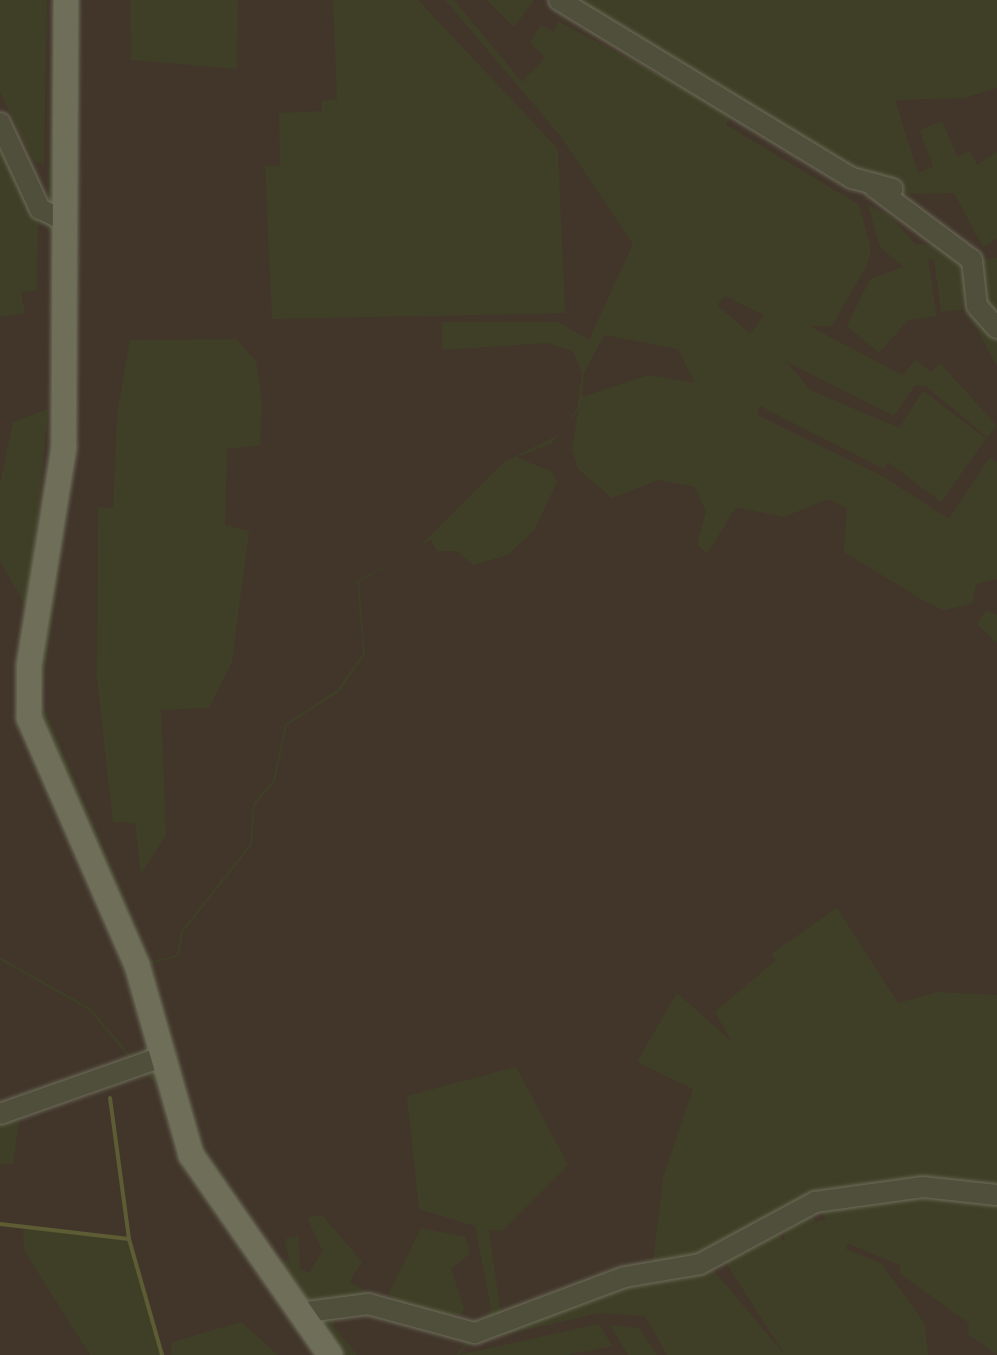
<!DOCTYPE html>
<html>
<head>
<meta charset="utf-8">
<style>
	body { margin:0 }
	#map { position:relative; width:997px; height:1355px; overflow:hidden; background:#3f3f27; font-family:Arial,sans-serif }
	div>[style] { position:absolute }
	.green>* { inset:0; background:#42362b }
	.stream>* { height:4px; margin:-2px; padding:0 2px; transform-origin:2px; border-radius:2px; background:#5d5c34 }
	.roads { filter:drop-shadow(0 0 2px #6f6f5c) drop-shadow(0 0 2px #6f6f5c) }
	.minor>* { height:20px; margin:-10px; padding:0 10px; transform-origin:10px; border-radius:10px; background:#4f4f3b }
	.major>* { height:24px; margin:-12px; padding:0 12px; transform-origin:12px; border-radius:12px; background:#6f6f59 }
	span { translate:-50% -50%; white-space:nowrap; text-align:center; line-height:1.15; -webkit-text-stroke:6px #34341f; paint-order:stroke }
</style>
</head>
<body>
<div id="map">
	<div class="green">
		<i style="clip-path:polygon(47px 0,55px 0,48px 204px,0 110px,0 92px,34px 161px,44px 164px)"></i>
		<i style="clip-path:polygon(evenodd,76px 0,130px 0,131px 60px,237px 69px,238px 0,333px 0,337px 99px,322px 101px,322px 111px,279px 113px,280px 166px,265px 166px,272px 319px,565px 313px,558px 149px,418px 0,445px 0,559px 134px,633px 244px,589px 340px,558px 322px,442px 322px,442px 350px,547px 343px,573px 351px,582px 373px,577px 408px,560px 434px,504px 462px,420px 546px,357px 581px,363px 653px,337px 690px,285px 724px,273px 780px,253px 804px,250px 844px,181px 931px,177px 955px,151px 962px,41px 701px,77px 434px,76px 0,236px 339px,256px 361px,262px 401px,260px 445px,227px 449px,225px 525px,249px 531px,232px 662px,209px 708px,161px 710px,166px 835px,141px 874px,135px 823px,113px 822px,97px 679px,98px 507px,113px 508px,117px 414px,130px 340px,236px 339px)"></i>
		<i style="clip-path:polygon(evenodd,454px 0,487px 0,514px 27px,534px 0,549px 0,596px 35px,866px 190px,971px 265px,970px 317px,997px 366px,997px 426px,940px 363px,931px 372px,916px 360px,902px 375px,809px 326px,832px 326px,867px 265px,871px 249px,859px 205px,726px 125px,731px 113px,558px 21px,554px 32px,541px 25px,530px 42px,545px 58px,522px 82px,454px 0,868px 205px,889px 215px,915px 244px,937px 245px,966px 265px,969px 281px,961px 310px,941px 312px,934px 259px,928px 259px,937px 316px,908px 320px,879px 353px,847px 326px,870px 279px,904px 267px,880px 247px,868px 205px)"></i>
		<i style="clip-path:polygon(997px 88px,997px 152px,977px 165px,970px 151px,957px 157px,942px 121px,920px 130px,933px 167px,918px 173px,895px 100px,963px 98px)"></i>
		<i style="clip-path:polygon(954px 193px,983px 247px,997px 239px,997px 258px,975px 259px,901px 203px,906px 194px)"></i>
		<i style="clip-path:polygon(38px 217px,54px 236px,54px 425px,30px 600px,48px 409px,13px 422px,0 483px,0 317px,25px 313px,21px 292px,37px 290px)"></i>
		<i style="clip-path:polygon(725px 296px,764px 315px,750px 334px,717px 305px)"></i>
		<i style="clip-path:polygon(604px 335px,678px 349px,695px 383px,649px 375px,582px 397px,584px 373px)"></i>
		<i style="clip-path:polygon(787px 362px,894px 416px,915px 385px,926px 386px,987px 437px,997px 426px,997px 462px,990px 457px,949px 519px,882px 476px,757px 415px,760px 406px,884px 469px,888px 462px,941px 502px,986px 439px,923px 391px,899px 428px,810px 390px)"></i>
		<i style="clip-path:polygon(579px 409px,572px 448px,578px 469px,612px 498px,658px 480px,695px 487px,706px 512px,697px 544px,707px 554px,736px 507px,784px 517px,828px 499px,847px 508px,844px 552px,926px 602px,944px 610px,972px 604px,976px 584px,997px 579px,997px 615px,986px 610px,977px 624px,997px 643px,997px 995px,938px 992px,898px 1003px,837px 908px,771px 954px,776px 960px,715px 1012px,732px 1042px,677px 993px,637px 1062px,693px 1089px,663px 1178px,653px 1262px,507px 1314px,500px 1309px,489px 1230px,502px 1231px,568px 1165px,516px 1067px,407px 1096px,419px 1209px,475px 1226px,491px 1309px,481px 1324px,444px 1314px,461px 1315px,464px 1308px,451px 1269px,470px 1254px,465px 1237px,421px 1228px,389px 1293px,400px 1310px,349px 1282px,362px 1262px,322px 1215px,307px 1218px,323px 1251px,309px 1273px,300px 1269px,299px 1236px,285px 1239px,289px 1260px,280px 1262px,203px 1147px,151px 964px,179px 956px,183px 932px,252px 845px,255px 805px,275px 781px,287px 725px,339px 692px,365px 654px,359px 582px,431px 539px,437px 551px,457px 551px,473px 565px,508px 555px,534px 530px,557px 482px,552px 472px,516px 457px,551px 444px)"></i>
		<i style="clip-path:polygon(0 561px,29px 612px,16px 713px,134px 984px,150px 1044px,134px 1059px,90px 1008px,0 957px)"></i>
		<i style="clip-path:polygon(0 960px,89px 1010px,132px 1061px,0 1108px)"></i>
		<i style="clip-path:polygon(141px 1073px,158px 1084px,209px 1205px,327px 1355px,278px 1355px,241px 1322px,172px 1342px,171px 1355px,164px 1355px,130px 1238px,112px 1096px,127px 1237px,0 1222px,0 1164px,13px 1164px,20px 1114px)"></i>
		<i style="clip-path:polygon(895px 1191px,993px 1195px,997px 1199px,855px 1199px,819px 1207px,826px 1219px,816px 1222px,809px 1211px,786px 1220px,784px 1241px,774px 1226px,723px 1258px,785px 1355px,708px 1264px,799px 1209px)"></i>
		<i style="clip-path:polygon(0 1226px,23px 1227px,24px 1250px,90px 1355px,0 1355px)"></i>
		<i style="clip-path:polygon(847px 1243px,900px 1265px,899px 1273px,969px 1323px,968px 1334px,997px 1355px,928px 1355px,925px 1324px,881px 1263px,846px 1249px)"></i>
		<i style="clip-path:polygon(343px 1308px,471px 1337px,456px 1355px,357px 1355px,333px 1325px)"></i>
		<i style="clip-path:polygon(599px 1313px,645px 1316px,667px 1355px,657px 1355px,639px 1328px,610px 1325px,628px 1355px,568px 1355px,612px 1346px,599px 1324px,459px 1355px,469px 1343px)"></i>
	</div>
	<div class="stream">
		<i style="left:110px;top:1098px;width:142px;rotate:82.3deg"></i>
		<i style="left:129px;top:1239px;width:121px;rotate:74.1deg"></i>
		<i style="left:0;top:1224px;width:130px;rotate:6.6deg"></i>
	</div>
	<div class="roads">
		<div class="minor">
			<i style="left:559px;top:0;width:343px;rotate:31.3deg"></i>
			<i style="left:852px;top:178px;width:42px;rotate:15deg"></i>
			<i style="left:0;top:123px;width:95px;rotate:65.1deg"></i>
			<i style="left:40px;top:209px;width:29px;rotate:25deg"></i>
			<i style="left:874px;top:187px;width:122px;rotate:36.7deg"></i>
			<i style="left:972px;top:260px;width:46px;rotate:83.8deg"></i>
			<i style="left:977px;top:306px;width:30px;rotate:48deg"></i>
			<i style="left:0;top:1114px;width:175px;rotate:-19.4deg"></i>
			<i style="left:299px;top:1313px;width:70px;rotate:-7.4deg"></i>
			<i style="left:368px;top:1304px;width:111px;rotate:15.2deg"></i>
			<i style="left:475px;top:1333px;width:160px;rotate:-20.5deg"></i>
			<i style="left:625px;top:1277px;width:76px;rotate:-9.8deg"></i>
			<i style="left:700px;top:1264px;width:131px;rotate:-28.3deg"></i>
			<i style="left:815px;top:1202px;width:109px;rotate:-7.9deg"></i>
			<i style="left:923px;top:1187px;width:74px;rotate:6.2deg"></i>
		</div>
		<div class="major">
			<i style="left:66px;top:0;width:447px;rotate:90.3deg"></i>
			<i style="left:64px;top:447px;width:221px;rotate:99.1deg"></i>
			<i style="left:29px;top:665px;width:53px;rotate:90deg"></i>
			<i style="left:29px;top:718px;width:270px;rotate:66.4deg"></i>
			<i style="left:137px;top:965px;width:198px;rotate:74.1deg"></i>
			<i style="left:191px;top:1155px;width:244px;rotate:55.2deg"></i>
		</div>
	</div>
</div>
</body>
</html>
